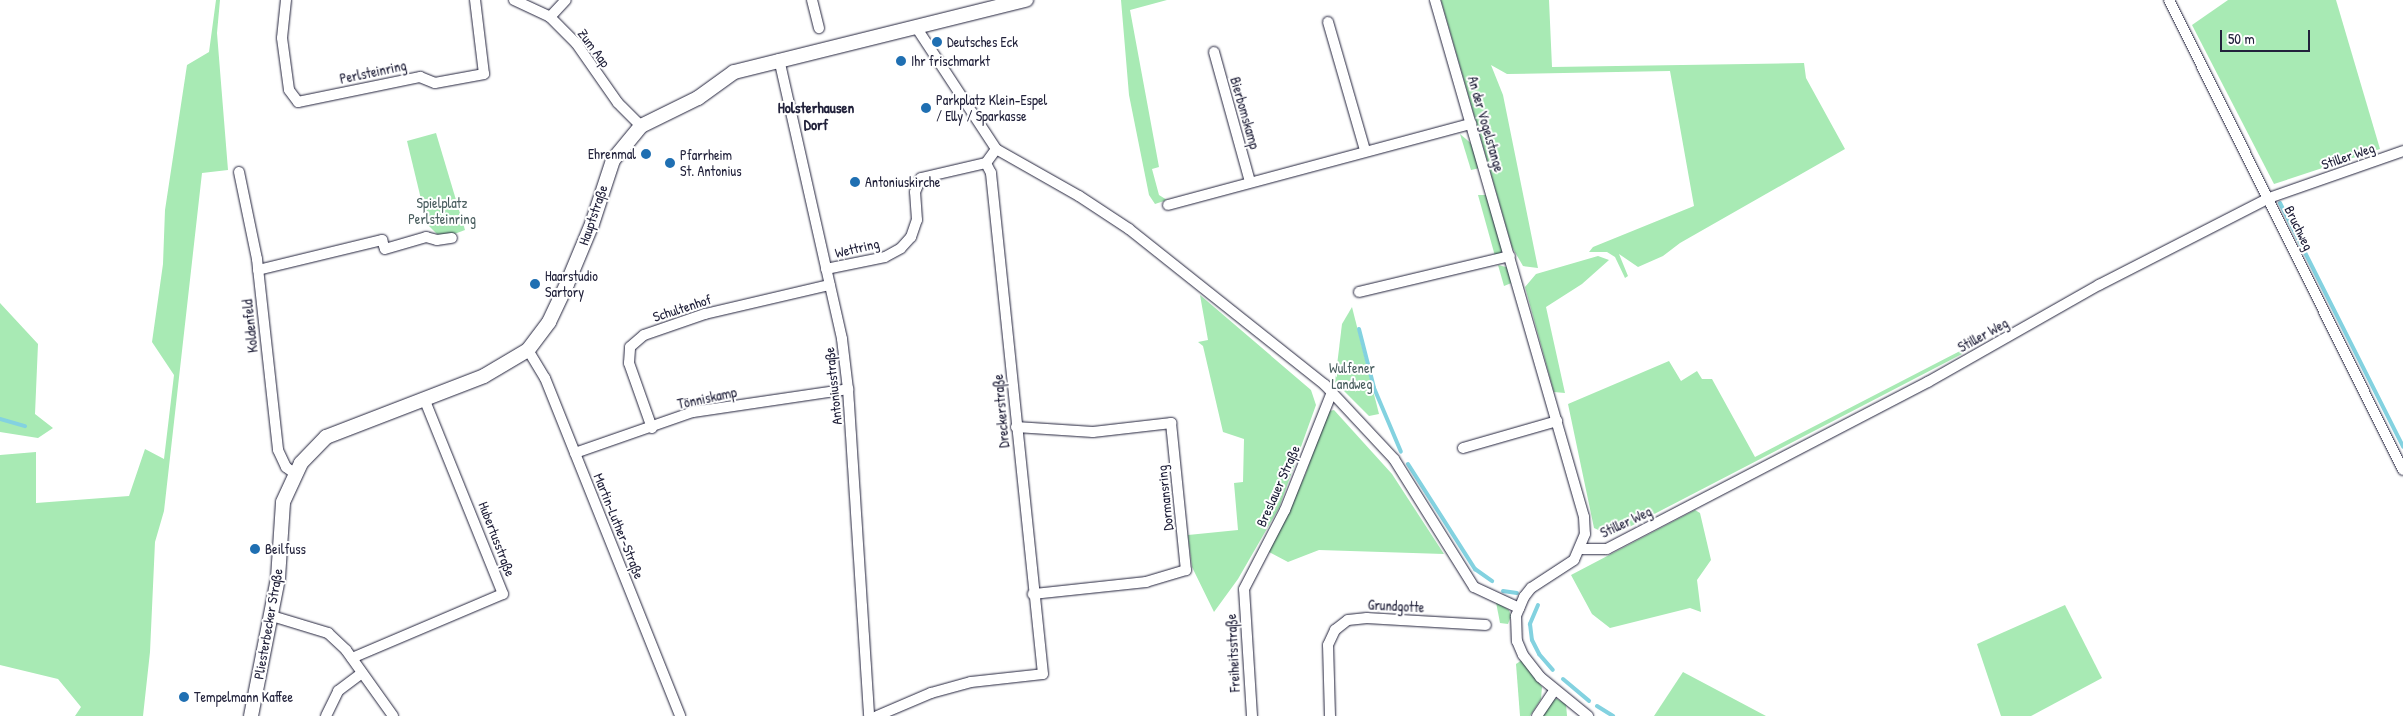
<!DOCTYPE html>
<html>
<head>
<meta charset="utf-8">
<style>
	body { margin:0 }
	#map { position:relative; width:2403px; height:716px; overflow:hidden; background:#fff; font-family:"Patrick Hand",sans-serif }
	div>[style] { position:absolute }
	.green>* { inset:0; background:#a8eab4 }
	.stream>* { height:4px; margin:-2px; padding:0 2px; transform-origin:2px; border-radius:2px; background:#83d2e0 }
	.roads { filter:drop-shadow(0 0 1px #22223b) drop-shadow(0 0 1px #22223b) }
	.minor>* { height:10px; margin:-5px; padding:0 5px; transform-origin:5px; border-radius:5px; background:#fff }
	.secondary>* { height:14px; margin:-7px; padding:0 7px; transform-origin:7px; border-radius:7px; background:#fff }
	.dots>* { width:14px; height:14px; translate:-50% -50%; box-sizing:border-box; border:2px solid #fff; border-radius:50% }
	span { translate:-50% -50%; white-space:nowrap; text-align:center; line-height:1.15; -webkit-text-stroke:4px #fff; paint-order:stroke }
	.poi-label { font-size:14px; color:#22223b }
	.left { translate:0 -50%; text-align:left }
	.right { translate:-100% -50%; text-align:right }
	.street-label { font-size:14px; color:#22223b }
	.park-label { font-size:14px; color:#4a5e5f }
	.neighbourhood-label { font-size:15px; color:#22223b; font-weight:700 }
	.scale { position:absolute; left:2220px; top:30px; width:90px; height:22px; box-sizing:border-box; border:2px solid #22223b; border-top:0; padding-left:6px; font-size:15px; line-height:18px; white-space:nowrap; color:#22223b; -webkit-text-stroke:4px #fff; paint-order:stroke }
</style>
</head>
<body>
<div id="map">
	<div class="green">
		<i style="clip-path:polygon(216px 0,220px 0,217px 33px,228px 170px,202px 173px,164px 511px,155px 542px,150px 652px,143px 716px,75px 716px,81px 707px,58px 679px,0 665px,0 455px,36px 452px,36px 503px,129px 496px,145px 449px,164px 459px,174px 375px,152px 342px,163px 264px,165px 210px,187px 65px,209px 52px)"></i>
		<i style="clip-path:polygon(1121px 0,1167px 0,1130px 10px,1159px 167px,1152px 169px,1159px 195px,1167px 200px,1155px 204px,1149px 195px,1129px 95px)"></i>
		<i style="clip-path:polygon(1441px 0,1549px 0,1552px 67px,1804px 63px,1806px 78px,1845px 149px,1680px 243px,1663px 256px,1638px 267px,1619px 254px,1628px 276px,1625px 278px,1615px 257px,1607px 252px,1589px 252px,1593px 247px,1694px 206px,1670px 71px,1507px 74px,1491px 65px,1503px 95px,1538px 268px,1523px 266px,1512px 247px)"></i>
		<i style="clip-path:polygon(2228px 0,2336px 0,2380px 149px,2274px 184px,2192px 25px)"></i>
		<i style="clip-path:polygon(436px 133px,465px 230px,449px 236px,438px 235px,427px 224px,407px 141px)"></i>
		<i style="clip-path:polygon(1460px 134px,1473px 145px,1480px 168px,1471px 170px)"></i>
		<i style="clip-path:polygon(1478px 195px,1486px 195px,1503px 250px,1499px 255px,1495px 256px)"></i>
		<i style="clip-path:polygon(1598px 256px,1609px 260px,1582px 284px,1546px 307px,1565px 393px,1554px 392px,1525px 287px,1536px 274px)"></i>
		<i style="clip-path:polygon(1498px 265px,1510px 268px,1514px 282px,1504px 286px)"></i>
		<i style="clip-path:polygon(1200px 295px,1311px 390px,1316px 405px,1279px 508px,1238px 579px,1214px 612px,1192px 567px,1188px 535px,1238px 530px,1234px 483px,1243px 482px,1244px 439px,1223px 432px,1203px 346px,1198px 342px,1208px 340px)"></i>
		<i style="clip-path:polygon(0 303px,38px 344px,35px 414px,53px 428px,38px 438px,0 432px)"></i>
		<i style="clip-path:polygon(1352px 307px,1379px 414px,1369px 416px,1335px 382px,1342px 324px)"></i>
		<i style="clip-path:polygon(1960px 351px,1962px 354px,1612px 536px,1594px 528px,1568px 404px,1669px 361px,1681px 381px,1697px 371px,1702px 379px,1712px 379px,1755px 457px)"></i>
		<i style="clip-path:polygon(1334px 410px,1392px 474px,1444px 554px,1319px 550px,1288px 562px,1269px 552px,1306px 473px,1326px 412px)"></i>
		<i style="clip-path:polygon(1695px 510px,1700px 513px,1711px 560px,1697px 580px,1701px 612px,1690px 608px,1610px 628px,1592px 614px,1571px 575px)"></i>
		<i style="clip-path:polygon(1496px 602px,1509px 610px,1511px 616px,1508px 624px,1500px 623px)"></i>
		<i style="clip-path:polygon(2065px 605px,2102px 678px,2031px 716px,2001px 716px,1977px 644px)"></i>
		<i style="clip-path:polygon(1522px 660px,1542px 687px,1541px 699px,1530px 716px,1520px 716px,1516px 664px)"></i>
		<i style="clip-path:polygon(1683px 672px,1766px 716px,1654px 716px)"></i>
		<i style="clip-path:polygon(1557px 699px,1566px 704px,1567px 716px,1542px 716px,1552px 700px)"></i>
	</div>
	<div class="stream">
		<i style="left:2280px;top:203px;width:273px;rotate:63.2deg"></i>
		<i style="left:1359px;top:329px;width:61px;rotate:75.7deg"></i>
		<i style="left:1374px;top:388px;width:69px;rotate:67.1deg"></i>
		<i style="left:0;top:419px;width:26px;rotate:16deg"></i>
		<i style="left:1408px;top:464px;width:125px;rotate:57.5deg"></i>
		<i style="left:1475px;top:569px;width:21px;rotate:35deg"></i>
		<i style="left:1503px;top:591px;width:14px;rotate:8deg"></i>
		<i style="left:1538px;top:605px;width:21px;rotate:113deg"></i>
		<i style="left:1530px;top:624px;width:16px;rotate:83deg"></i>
		<i style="left:1532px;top:640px;width:16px;rotate:63deg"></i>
		<i style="left:1539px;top:654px;width:21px;rotate:49deg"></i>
		<i style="left:1563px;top:679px;width:34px;rotate:40deg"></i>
		<i style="left:1597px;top:706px;width:19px;rotate:32deg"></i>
	</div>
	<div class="roads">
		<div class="minor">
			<i style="left:286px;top:0;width:38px;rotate:96deg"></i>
			<i style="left:282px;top:38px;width:52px;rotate:82.3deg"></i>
			<i style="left:289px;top:90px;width:15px;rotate:53deg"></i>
			<i style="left:298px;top:102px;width:125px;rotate:-11.6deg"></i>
			<i style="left:420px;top:77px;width:16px;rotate:22deg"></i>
			<i style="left:435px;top:83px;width:50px;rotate:-10.4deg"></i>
			<i style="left:484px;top:74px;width:75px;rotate:-96.9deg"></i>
			<i style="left:514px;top:0;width:40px;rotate:25deg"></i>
			<i style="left:550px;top:17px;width:37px;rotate:45deg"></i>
			<i style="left:576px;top:43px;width:73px;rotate:55deg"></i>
			<i style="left:618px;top:103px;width:33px;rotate:45deg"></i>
			<i style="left:812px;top:0;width:29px;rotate:76deg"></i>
			<i style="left:1435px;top:0;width:538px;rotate:73.92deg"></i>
			<i style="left:1584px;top:517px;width:17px;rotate:87deg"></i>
			<i style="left:1585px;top:534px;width:28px;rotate:113deg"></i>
			<i style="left:1574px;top:560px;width:51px;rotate:146.9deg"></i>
			<i style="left:1531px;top:588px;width:11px;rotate:128deg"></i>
			<i style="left:1524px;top:597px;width:21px;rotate:113deg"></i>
			<i style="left:1516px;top:616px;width:25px;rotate:88deg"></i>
			<i style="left:1517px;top:641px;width:15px;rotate:67deg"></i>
			<i style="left:1523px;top:655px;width:28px;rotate:52deg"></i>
			<i style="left:1540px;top:677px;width:62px;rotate:39.1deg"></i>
			<i style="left:2169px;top:0;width:525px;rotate:63.53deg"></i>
			<i style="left:550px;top:17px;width:23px;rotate:-47deg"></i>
			<i style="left:1328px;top:22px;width:133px;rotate:73.9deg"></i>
			<i style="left:916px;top:27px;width:146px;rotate:56.7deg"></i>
			<i style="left:996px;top:149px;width:95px;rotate:29.5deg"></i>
			<i style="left:1079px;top:196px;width:60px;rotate:33.4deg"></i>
			<i style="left:1129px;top:229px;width:251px;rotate:38.5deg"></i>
			<i style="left:1325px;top:385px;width:101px;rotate:47deg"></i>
			<i style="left:1394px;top:459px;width:151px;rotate:58deg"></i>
			<i style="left:1474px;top:587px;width:50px;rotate:25deg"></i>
			<i style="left:1214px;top:52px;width:135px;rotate:74.5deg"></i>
			<i style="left:779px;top:59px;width:287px;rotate:77.3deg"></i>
			<i style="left:842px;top:339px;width:50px;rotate:83.2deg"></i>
			<i style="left:848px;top:389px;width:328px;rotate:86.3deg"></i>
			<i style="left:239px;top:172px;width:89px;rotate:78.3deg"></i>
			<i style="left:257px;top:259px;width:192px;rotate:83.7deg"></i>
			<i style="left:278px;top:450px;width:19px;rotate:65deg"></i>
			<i style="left:286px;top:467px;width:10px;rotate:37deg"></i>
			<i style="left:1168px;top:205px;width:314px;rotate:-15deg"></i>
			<i style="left:826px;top:269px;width:60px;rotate:-11.5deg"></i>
			<i style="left:885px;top:257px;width:18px;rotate:-29deg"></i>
			<i style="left:901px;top:248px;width:15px;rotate:-48deg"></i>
			<i style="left:911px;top:237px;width:18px;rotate:-71deg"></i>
			<i style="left:917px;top:220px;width:28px;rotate:-94deg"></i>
			<i style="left:915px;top:192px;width:15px;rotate:-67deg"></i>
			<i style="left:921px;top:178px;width:67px;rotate:-13deg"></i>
			<i style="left:258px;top:270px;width:128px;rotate:-13.6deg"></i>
			<i style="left:382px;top:240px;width:9px;rotate:72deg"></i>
			<i style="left:385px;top:249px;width:43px;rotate:-16.3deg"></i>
			<i style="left:426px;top:237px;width:11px;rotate:15deg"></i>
			<i style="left:437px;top:240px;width:15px;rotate:-8deg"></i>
			<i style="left:1359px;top:292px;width:155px;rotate:-13.4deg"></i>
			<i style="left:528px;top:350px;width:33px;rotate:59deg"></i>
			<i style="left:545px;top:378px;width:364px;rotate:68.2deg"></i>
			<i style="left:1016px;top:427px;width:77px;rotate:3.7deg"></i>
			<i style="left:1093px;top:432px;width:79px;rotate:-6.6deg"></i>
			<i style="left:1171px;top:423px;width:148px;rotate:84.2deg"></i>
			<i style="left:1186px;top:570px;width:42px;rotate:163.3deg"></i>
			<i style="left:1146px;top:582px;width:114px;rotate:173.9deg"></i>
			<i style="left:652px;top:428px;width:69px;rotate:-109.5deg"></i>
			<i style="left:629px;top:363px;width:16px;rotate:-86deg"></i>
			<i style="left:630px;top:347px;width:18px;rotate:-41deg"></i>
			<i style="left:644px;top:335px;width:65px;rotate:-19deg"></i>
			<i style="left:705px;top:314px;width:128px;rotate:-13.1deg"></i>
			<i style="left:1463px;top:448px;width:98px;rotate:-16deg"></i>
			<i style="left:575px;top:453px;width:125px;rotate:-19.2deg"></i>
			<i style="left:693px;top:412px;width:157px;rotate:-8.4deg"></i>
			<i style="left:1581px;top:549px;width:26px"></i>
			<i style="left:1607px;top:549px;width:362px;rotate:-27.5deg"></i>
			<i style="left:1928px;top:382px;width:197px;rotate:-29.6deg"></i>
			<i style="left:2099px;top:285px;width:191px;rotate:-27.1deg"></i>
			<i style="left:2269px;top:198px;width:142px;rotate:-19.3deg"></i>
			<i style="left:272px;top:616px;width:59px;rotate:16.9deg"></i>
			<i style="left:328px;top:633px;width:25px;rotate:43deg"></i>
			<i style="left:346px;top:650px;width:81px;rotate:54.5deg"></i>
			<i style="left:352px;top:658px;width:164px;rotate:-23deg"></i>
			<i style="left:503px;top:594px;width:211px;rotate:-112deg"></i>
			<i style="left:326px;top:716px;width:28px;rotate:-64deg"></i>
			<i style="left:338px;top:691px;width:30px;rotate:-37deg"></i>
			<i style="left:877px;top:716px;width:59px;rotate:-23.1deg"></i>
			<i style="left:931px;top:693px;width:41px;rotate:-15.4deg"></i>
			<i style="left:971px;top:682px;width:72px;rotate:-6.3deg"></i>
			<i style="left:1043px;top:674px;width:504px;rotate:-95.93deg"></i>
			<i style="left:991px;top:173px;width:11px;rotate:-117deg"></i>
			<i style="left:986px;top:163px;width:17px;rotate:-54deg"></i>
			<i style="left:1252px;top:716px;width:127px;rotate:-93.6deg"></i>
			<i style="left:1244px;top:589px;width:89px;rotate:-62.6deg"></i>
			<i style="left:1285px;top:510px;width:127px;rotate:-68.3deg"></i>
			<i style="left:1330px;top:716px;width:71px;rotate:-91.6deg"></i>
			<i style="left:1328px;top:645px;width:17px;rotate:-65deg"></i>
			<i style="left:1335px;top:630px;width:16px;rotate:-38deg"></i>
			<i style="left:1348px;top:620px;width:19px;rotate:-6deg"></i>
			<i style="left:1367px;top:618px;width:119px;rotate:3.4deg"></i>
			<i style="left:1537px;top:716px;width:30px;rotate:-56deg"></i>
		</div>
		<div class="secondary">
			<i style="left:251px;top:716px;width:141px;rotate:-78.9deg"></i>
			<i style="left:278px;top:578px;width:76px;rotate:-86.2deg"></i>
			<i style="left:283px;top:502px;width:43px;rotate:-65.2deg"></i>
			<i style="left:301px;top:463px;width:36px;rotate:-46deg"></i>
			<i style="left:326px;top:437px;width:169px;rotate:-21.1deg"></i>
			<i style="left:484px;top:376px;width:51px;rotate:-30.6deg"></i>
			<i style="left:528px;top:350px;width:35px;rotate:-53deg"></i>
			<i style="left:549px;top:322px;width:42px;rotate:-64.7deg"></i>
			<i style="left:567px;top:284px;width:65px;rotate:-67.4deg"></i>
			<i style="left:592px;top:224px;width:67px;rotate:-71.8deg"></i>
			<i style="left:613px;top:160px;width:44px;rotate:-50.5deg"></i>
			<i style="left:641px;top:126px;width:64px;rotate:-26.2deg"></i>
			<i style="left:698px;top:98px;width:44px;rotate:-35.8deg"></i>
			<i style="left:734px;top:72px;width:301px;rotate:-13.9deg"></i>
		</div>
	</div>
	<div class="dots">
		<i style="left:937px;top:42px;background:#1f6fb2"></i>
		<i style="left:901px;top:61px;background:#1f6fb2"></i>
		<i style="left:926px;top:108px;background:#1f6fb2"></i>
		<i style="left:646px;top:154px;background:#1f6fb2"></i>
		<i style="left:670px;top:163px;background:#1f6fb2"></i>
		<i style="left:855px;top:182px;background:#1f6fb2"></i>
		<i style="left:535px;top:284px;background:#1f6fb2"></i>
		<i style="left:255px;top:549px;background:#1f6fb2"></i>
		<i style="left:184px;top:697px;background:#1f6fb2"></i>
	</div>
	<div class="poi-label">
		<span class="left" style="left:947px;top:42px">Deutsches Eck</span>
		<span class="left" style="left:911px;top:61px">Ihr frischmarkt</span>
		<span class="left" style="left:936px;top:108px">Parkplatz Klein-Espel<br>/ Elly / Sparkasse</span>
		<span class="right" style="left:636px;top:154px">Ehrenmal</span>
		<span class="left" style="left:680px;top:163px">Pfarrheim<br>St. Antonius</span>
		<span class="left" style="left:865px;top:182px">Antoniuskirche</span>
		<span class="left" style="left:545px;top:284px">Haarstudio<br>Sartory</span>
		<span class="left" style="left:265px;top:549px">Beilfuss</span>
		<span class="left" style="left:194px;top:697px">Tempelmann Kaffee</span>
	</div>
	<div class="street-label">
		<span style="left:594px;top:48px;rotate:53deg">Zum Aap</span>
		<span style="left:373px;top:72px;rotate:-12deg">Perlsteinring</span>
		<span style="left:1245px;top:113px;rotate:74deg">Bierbomskamp</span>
		<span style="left:1486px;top:124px;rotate:74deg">An der Vogelstange</span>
		<span style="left:2348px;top:156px;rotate:-19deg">Stiller Weg</span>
		<span style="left:593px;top:215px;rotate:-71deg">Hauptstraße</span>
		<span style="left:2299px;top:228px;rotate:64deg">Bruchweg</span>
		<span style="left:857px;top:248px;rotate:-13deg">Wettring</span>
		<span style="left:682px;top:308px;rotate:-18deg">Schultenhof</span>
		<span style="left:250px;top:326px;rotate:-96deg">Koldenfeld</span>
		<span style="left:1983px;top:335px;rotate:-29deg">Stiller Weg</span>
		<span style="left:833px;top:386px;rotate:-96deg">Antoniusstraße</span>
		<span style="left:707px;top:398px;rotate:-12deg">Tönniskamp</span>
		<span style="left:1001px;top:411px;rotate:-95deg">Dreckerstraße</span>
		<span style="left:1278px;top:486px;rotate:-66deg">Breslauer Straße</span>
		<span style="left:1165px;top:498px;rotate:-96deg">Dormansring</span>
		<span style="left:1626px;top:522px;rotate:-25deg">Stiller Weg</span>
		<span style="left:619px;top:526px;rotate:68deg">Martin-Luther-Straße</span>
		<span style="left:497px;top:539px;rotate:69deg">Hubertusstraße</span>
		<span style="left:1396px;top:606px;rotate:3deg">Grundgotte</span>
		<span style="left:268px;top:624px;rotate:-80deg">Pliesterbecker Straße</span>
		<span style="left:1233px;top:653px;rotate:-93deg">Freiheitsstraße</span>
	</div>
	<div class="park-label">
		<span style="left:442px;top:211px">Spielplatz<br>Perlsteinring</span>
		<span style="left:1352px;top:376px">Wulfener<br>Landweg</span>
	</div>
	<div class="neighbourhood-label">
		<span style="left:816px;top:116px">Holsterhausen<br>Dorf</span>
	</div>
	<div class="scale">50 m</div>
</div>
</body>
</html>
